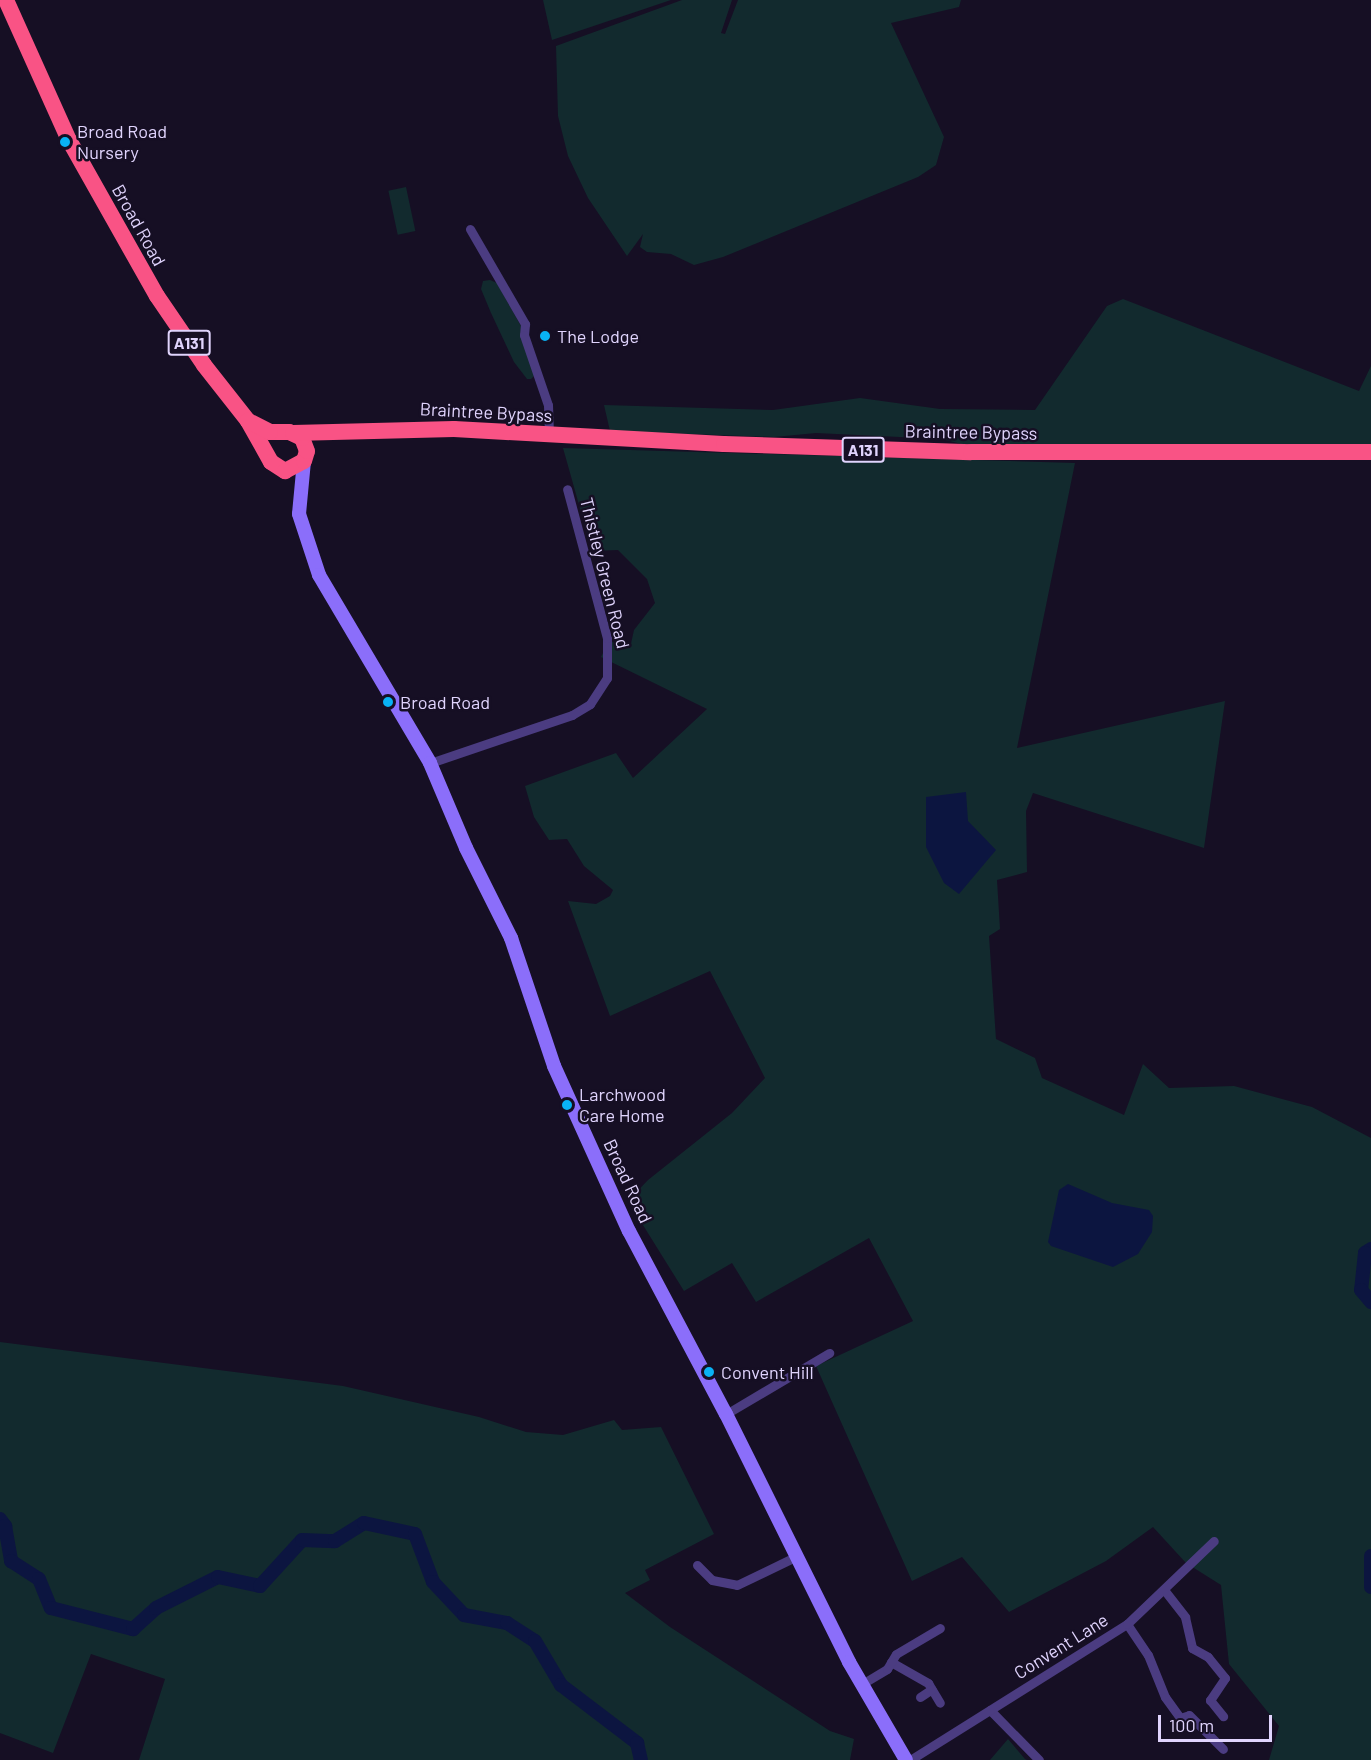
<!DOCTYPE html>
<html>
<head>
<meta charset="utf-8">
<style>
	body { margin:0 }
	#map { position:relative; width:1371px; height:1760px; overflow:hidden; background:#160f24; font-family:Barlow,sans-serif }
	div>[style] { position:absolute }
	.green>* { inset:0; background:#122a2e; transform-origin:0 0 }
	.water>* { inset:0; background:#0c1540 }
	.river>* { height:14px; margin:-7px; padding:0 7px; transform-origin:7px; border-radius:7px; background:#0c1540 }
	.street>* { height:9px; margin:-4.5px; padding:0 4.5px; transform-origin:4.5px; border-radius:4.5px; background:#4b3c81 }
	.secondary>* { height:14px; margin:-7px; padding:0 7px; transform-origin:7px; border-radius:7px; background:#8b6efa }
	.highway>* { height:16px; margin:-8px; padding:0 8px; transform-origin:8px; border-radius:8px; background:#f95385 }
	.dots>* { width:16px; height:16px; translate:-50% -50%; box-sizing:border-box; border:3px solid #160f24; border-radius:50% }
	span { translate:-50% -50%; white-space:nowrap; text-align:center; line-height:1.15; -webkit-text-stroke:5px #160f24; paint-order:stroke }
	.shield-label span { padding:2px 4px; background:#160f24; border:2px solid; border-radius:4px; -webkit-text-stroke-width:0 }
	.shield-label { font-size:16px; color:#e0d4fd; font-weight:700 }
	.poi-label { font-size:18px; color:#e0d4fd }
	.left { translate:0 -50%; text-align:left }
	.street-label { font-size:18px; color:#e0d4fd }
	.scale { position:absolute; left:1158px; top:1715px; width:114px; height:27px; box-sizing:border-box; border:3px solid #e0d4fd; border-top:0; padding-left:8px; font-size:18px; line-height:21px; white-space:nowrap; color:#e0d4fd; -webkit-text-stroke:4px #160f24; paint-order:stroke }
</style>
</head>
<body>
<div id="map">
	<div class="green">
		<i style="clip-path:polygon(543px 0,671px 0,552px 40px)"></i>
		<i style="clip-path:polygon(682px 0,732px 0,721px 33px,725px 34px,738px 0,961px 0,959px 7px,891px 23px,944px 137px,936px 165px,918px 177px,723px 257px,694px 265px,671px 254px,647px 252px,640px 247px,643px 234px,627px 256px,588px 198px,568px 156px,558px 116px,556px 46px)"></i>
		<i style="left:406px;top:187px;width:45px;height:18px;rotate:78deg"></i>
		<i style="clip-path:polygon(490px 280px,497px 283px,522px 328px,535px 375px,531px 379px,527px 379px,514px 362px,491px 313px,481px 289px,483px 281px)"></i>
		<i style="clip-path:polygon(1123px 299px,1359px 391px,1371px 366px,1371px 445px,969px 446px,942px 439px,816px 433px,774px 437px,610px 431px,604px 405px,773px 410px,860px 398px,940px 409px,1035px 410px,1107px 306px)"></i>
		<i style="clip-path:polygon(563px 448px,1075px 463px,1017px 748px,1225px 701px,1204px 848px,1033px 793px,1026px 811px,1027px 872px,997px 880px,1000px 929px,989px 936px,996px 1039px,1035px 1058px,1042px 1078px,1124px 1115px,1143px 1064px,1169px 1088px,1234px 1086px,1312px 1107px,1371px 1138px,1371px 1760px,1269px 1760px,1279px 1726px,1229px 1664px,1221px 1585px,1186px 1563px,1153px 1527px,1106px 1561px,1009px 1612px,962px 1557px,912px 1581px,816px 1366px,913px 1321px,869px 1238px,756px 1302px,732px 1263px,684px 1291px,628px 1201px,648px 1180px,732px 1113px,765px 1078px,710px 971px,610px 1016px,568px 901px,596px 904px,610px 896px,613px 890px,584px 866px,567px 839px,549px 840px,534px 817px,525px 786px,616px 753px,633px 778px,707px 709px,601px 657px,609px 641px,630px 648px,634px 630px,655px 603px,647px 579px,618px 550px,592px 551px)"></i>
		<i style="clip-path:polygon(0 1342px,343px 1386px,479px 1417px,526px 1432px,563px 1435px,614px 1420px,622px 1430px,661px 1427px,714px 1534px,645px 1570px,650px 1580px,625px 1593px,670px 1627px,830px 1731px,854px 1739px,850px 1760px,139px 1760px,165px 1679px,91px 1654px,53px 1753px,0 1733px)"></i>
		<i style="clip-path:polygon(1008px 1739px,1025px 1759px,1027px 1760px,990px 1760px)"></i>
	</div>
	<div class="water">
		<i style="clip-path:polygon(966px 792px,968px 821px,996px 850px,959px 894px,944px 883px,926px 847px,926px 797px)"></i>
		<i style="clip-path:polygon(1068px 1184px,1112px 1203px,1149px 1210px,1153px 1216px,1152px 1232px,1138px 1254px,1113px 1267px,1051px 1246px,1048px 1242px,1059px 1190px)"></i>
	</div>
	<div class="river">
		<i style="left:1371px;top:1249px;width:7px;rotate:146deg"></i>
		<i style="left:1365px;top:1253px;width:37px;rotate:96deg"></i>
		<i style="left:1361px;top:1290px;width:16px;rotate:50deg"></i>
		<i style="left:0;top:1519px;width:9px;rotate:54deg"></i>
		<i style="left:5px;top:1526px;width:36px;rotate:80deg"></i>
		<i style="left:11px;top:1561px;width:33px;rotate:33deg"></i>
		<i style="left:39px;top:1579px;width:31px;rotate:68deg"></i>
		<i style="left:51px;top:1608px;width:85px;rotate:14.4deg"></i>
		<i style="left:133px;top:1629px;width:31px;rotate:-42deg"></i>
		<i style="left:156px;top:1608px;width:69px;rotate:-26.6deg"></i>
		<i style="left:218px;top:1577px;width:43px;rotate:12.1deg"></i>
		<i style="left:260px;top:1586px;width:62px;rotate:-47.6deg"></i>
		<i style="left:302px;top:1540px;width:33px;rotate:2deg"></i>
		<i style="left:335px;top:1541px;width:34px;rotate:-32deg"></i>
		<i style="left:364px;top:1523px;width:52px;rotate:12.2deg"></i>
		<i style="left:415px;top:1534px;width:51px;rotate:69.4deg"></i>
		<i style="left:433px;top:1582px;width:45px;rotate:46.8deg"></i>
		<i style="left:464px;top:1615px;width:44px;rotate:10.5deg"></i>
		<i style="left:507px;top:1623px;width:33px;rotate:33deg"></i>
		<i style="left:535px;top:1641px;width:51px;rotate:59.4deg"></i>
		<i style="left:561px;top:1685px;width:96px;rotate:37.3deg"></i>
		<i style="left:637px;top:1743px;width:17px;rotate:77deg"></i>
		<i style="left:1371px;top:1556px;width:31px;rotate:90deg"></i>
	</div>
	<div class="street">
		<i style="left:470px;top:229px;width:110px;rotate:59.9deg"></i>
		<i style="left:525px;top:324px;width:11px;rotate:95deg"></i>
		<i style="left:524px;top:335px;width:74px;rotate:71.1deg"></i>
		<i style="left:548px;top:405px;width:30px;rotate:88deg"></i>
		<i style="left:430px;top:763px;width:150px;rotate:-18.7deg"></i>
		<i style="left:572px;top:715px;width:21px;rotate:-31deg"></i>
		<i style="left:590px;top:704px;width:31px;rotate:-57deg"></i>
		<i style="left:607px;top:678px;width:40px;rotate:-90deg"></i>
		<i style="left:607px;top:638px;width:154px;rotate:-105deg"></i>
		<i style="left:726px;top:1414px;width:120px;rotate:-30.6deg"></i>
		<i style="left:697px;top:1565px;width:21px;rotate:45deg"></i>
		<i style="left:712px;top:1580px;width:25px;rotate:11deg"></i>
		<i style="left:737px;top:1585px;width:67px;rotate:-25.8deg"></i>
		<i style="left:1165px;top:1591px;width:33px;rotate:52deg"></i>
		<i style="left:1185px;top:1617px;width:32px;rotate:77deg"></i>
		<i style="left:1192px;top:1648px;width:18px;rotate:29deg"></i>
		<i style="left:1208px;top:1657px;width:27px;rotate:51deg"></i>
		<i style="left:1225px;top:1678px;width:27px;rotate:124deg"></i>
		<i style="left:1210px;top:1700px;width:21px;rotate:51deg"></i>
		<i style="left:1127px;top:1624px;width:37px;rotate:56deg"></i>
		<i style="left:1148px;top:1655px;width:45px;rotate:68deg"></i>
		<i style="left:1165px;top:1697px;width:26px;rotate:54deg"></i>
		<i style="left:1180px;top:1718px;width:9px;rotate:-18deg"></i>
		<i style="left:1189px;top:1715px;width:48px;rotate:45deg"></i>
		<i style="left:891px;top:1662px;width:43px;rotate:29.6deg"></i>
		<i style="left:928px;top:1683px;width:23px;rotate:59deg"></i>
		<i style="left:862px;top:1684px;width:29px;rotate:-31deg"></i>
		<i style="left:887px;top:1669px;width:17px;rotate:-59deg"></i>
		<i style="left:896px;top:1654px;width:51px;rotate:-30.6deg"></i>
		<i style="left:920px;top:1697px;width:14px;rotate:-34deg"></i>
		<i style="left:990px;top:1710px;width:70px;rotate:45.6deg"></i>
		<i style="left:910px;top:1760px;width:256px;rotate:-32.1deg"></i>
		<i style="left:1127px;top:1624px;width:120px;rotate:-43.7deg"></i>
	</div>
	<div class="secondary">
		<i style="left:304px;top:461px;width:53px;rotate:95.4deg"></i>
		<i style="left:299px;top:514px;width:64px;rotate:71.8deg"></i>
		<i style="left:319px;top:575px;width:218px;rotate:59.4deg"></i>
		<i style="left:430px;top:763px;width:92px;rotate:67deg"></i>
		<i style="left:466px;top:848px;width:101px;rotate:63.4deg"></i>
		<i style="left:511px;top:938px;width:135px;rotate:71.4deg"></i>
		<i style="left:554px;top:1066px;width:181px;rotate:65.6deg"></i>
		<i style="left:629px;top:1231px;width:207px;rotate:62.1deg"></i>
		<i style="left:726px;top:1414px;width:277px;rotate:63.6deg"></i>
		<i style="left:849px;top:1662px;width:113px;rotate:59.8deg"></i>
	</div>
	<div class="highway">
		<i style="left:6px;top:0;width:154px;rotate:65.8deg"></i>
		<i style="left:69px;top:140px;width:179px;rotate:60.6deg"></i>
		<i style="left:157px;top:296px;width:83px;rotate:55.7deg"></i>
		<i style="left:204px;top:365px;width:71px;rotate:51.8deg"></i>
		<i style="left:248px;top:421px;width:47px;rotate:60.7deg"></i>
		<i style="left:271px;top:462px;width:17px;rotate:33deg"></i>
		<i style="left:285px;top:471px;width:21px;rotate:-28deg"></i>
		<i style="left:304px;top:461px;width:10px;rotate:-73deg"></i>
		<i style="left:307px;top:451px;width:14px;rotate:-111deg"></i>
		<i style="left:302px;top:438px;width:14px;rotate:-155deg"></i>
		<i style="left:289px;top:432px;width:19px;rotate:180deg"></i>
		<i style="left:270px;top:432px;width:25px;rotate:-153deg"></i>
		<i style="left:293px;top:433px;width:161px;rotate:-1.4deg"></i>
		<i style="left:454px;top:429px;width:270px;rotate:3.2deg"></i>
		<i style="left:724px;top:444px;width:247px;rotate:1.9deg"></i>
		<i style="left:971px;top:452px;width:400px"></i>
	</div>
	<div class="dots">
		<i style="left:65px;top:142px;background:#09b2f4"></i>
		<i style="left:545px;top:336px;background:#09b2f4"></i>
		<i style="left:388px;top:702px;background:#09b2f4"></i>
		<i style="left:567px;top:1105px;background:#09b2f4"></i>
		<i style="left:709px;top:1372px;background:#09b2f4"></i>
	</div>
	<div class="shield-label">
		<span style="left:189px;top:343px">A131</span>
		<span style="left:863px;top:450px">A131</span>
	</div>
	<div class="poi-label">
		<span class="left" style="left:77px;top:142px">Broad Road<br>Nursery</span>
		<span class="left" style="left:557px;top:336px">The Lodge</span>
		<span class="left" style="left:400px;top:702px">Broad Road</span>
		<span class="left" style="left:579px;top:1105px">Larchwood<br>Care Home</span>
		<span class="left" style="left:721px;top:1372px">Convent Hill</span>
	</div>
	<div class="street-label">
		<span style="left:139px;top:225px;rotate:61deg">Broad Road</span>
		<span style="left:486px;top:412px;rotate:3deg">Braintree Bypass</span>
		<span style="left:971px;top:432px;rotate:1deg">Braintree Bypass</span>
		<span style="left:605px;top:573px;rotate:76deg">Thistley Green Road</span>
		<span style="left:628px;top:1181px;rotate:65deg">Broad Road</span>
		<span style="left:1061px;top:1646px;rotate:-32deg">Convent Lane</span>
	</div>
	<div class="scale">100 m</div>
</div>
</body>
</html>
